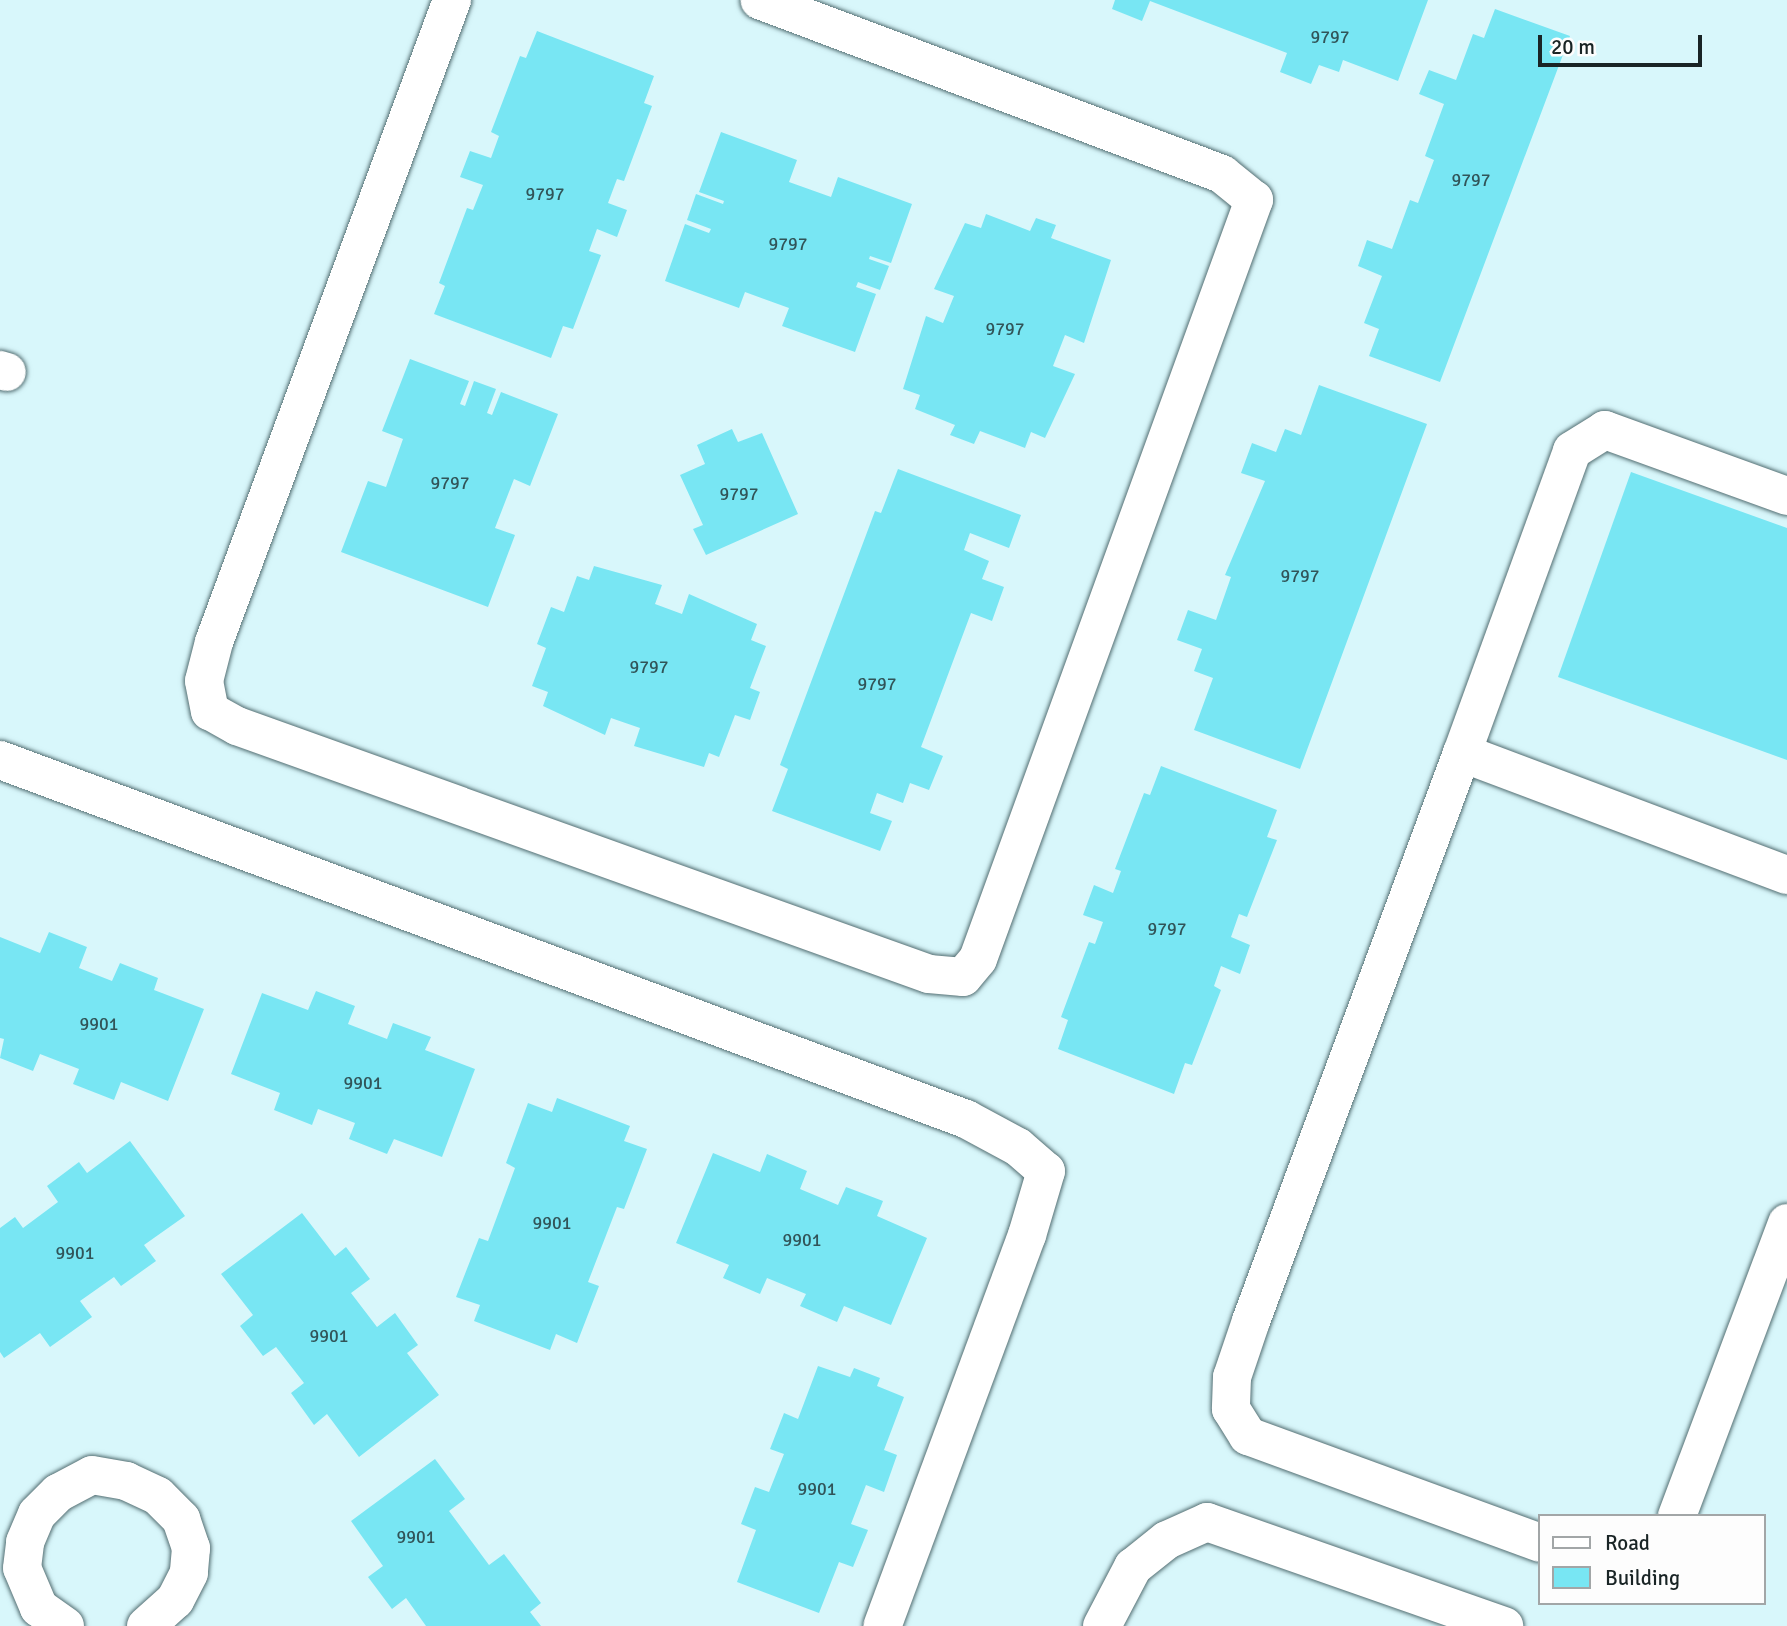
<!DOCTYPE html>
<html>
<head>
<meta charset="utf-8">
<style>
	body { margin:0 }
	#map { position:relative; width:1787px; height:1626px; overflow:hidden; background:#d8f7fb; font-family:Signika,sans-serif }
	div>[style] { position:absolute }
	.building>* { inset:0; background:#78e6f3 }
	.roads { filter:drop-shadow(0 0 2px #536e72) drop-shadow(0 0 2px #536e72) }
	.minor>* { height:38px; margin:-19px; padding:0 19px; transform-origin:19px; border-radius:19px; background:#fff }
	span { translate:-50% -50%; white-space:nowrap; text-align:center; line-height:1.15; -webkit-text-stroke:5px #fdfdfd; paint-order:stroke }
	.number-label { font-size:18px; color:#315458 }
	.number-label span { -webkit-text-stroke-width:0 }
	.legend { position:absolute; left:1538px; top:1514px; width:228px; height:91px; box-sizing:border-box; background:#fdfdfd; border:2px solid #a2a6a7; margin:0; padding:9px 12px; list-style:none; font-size:21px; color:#192425 }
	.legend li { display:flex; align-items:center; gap:14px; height:35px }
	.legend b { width:35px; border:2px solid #a2a6a7 }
	.scale { position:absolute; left:1538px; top:35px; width:164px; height:32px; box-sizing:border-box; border:4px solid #192425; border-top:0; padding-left:9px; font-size:21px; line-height:24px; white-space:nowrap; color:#192425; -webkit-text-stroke:5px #fdfdfd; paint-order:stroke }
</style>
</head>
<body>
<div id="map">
	<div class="building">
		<i style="clip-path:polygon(1115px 0,1428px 0,1398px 81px,1343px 60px,1339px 72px,1319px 65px,1311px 84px,1280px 72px,1287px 53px,1150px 1px,1142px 21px,1112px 9px)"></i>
		<i style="clip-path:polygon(1495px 9px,1570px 36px,1440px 382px,1369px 356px,1379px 329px,1364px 323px,1382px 276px,1358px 266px,1367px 240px,1392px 249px,1410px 200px,1418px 203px,1434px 160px,1425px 156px,1444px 104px,1419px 94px,1429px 70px,1456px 80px,1473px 34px,1484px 38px)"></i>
		<i style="clip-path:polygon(537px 31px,654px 76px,644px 103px,652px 106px,624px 181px,617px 179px,608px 203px,627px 210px,617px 237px,597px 229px,589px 251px,601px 255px,573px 329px,563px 326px,551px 358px,434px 314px,445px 286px,439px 283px,467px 208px,473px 210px,483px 185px,460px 177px,470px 151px,491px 158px,499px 136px,491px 132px,520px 56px,526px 58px)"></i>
		<i style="clip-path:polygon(721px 132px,797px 160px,789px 182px,831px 197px,838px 177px,912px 204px,891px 263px,870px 256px,869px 259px,889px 266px,880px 290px,858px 282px,856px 287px,876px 294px,855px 352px,782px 326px,789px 308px,745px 292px,739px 308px,665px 281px,685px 224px,709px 233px,711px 229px,687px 220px,696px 194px,723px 204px,724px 201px,699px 192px)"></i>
		<i style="clip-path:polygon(986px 214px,1030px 231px,1036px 218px,1056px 225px,1051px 238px,1111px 260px,1084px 343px,1065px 335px,1053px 366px,1075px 374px,1045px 438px,1031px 432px,1025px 448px,980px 431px,974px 444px,950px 435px,955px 425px,915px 409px,920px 395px,903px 389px,926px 316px,943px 323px,954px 296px,934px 289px,965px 223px,981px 228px)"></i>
		<i style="clip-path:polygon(410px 359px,469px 381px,460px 404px,465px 406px,474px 381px,496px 389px,487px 413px,492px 415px,501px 392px,558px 414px,530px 486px,514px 479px,495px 528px,515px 535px,488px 607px,341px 552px,368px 481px,386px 487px,403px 439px,382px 431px)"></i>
		<i style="clip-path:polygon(1319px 385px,1427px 424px,1300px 769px,1194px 730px,1213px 678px,1194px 671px,1202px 649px,1177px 640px,1188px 610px,1216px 620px,1231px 577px,1225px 575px,1265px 481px,1241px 473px,1252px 443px,1276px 452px,1285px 429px,1301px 435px)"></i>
		<i style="clip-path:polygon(732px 429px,738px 442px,762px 433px,798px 514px,706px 555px,693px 529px,703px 525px,680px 475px,705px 464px,697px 445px)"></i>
		<i style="clip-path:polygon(898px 469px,1021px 515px,1009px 548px,970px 533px,964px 550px,989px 561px,982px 579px,1004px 587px,992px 621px,971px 613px,921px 747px,943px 756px,929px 790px,910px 783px,903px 803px,877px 793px,870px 813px,892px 821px,880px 851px,772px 811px,788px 769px,780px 765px,875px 511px,881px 513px)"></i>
		<i style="clip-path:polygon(1631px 472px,1787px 528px,1787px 760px,1558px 677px)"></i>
		<i style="clip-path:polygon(594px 566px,662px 585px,655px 604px,682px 614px,689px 594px,757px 624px,751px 640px,766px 646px,750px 688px,760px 692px,750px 720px,735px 715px,719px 757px,709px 753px,704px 767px,634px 746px,640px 728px,611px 718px,605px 735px,543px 706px,548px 692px,532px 686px,546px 648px,537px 644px,551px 607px,564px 612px,577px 576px,589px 580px)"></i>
		<i style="clip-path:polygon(1161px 766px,1277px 810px,1267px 837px,1277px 840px,1247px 917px,1239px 914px,1231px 937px,1250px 945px,1240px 974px,1221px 966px,1214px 986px,1221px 990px,1192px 1065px,1185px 1063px,1174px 1094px,1058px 1049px,1068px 1020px,1061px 1017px,1089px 942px,1095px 944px,1103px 922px,1083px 915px,1094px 885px,1113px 893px,1121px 871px,1115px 869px,1144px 793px,1150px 795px)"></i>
		<i style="clip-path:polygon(49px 932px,87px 947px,79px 968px,112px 981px,120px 963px,158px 978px,154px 990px,204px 1009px,168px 1101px,121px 1082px,114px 1100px,73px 1084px,79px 1069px,40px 1054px,33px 1071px,0 1058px,4px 1039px,0 1038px,0 937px,40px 953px)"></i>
		<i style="clip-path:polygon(316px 991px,355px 1006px,348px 1024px,387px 1039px,393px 1023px,431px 1037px,425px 1050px,475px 1069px,442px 1157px,394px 1139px,387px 1154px,349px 1139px,355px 1123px,318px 1109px,312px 1125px,274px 1110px,280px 1093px,231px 1074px,262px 993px,308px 1010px)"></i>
		<i style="clip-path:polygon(557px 1098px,630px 1126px,624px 1141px,647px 1149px,624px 1209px,617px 1207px,588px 1282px,599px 1286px,577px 1343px,556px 1334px,550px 1350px,474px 1321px,480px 1305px,456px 1297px,479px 1238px,488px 1241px,515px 1168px,506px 1163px,528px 1103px,552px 1112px)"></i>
		<i style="clip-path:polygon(130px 1141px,185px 1216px,144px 1245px,156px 1261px,121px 1286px,114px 1277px,80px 1301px,92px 1317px,50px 1347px,40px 1333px,4px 1358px,0 1352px,0 1228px,15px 1217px,23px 1228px,58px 1202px,47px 1186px,79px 1162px,87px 1173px)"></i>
		<i style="clip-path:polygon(713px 1153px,760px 1172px,767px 1154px,807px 1171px,800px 1189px,838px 1205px,846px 1187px,883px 1201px,877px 1216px,927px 1238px,891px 1325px,844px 1306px,837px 1322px,800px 1306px,806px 1294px,767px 1278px,760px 1294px,723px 1278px,729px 1265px,676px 1243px)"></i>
		<i style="clip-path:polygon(302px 1213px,335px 1256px,346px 1247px,370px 1279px,351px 1293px,377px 1327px,395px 1313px,418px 1345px,407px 1353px,439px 1395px,359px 1457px,327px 1414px,314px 1425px,291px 1393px,304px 1383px,276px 1347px,263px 1356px,240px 1326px,253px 1315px,221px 1274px)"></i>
		<i style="clip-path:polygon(818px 1366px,850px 1377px,854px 1368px,880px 1378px,877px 1386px,904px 1397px,884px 1450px,897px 1455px,884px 1492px,866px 1485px,851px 1524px,868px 1530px,853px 1567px,839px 1562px,819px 1613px,737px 1582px,756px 1530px,741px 1524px,755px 1487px,769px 1492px,784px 1454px,770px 1449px,784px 1413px,798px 1419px)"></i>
		<i style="clip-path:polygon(435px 1459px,465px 1499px,449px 1511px,489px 1565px,504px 1554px,541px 1603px,530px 1612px,541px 1626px,426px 1626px,406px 1598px,392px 1609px,368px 1577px,383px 1566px,351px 1521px)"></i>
	</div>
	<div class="roads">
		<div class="minor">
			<i style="left:452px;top:0;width:685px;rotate:110.34deg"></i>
			<i style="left:214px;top:642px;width:40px;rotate:104.4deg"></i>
			<i style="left:204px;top:681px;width:31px;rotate:79deg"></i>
			<i style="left:210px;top:711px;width:31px;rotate:29deg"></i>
			<i style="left:237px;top:726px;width:735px;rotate:19.72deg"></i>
			<i style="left:929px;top:974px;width:34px;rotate:5deg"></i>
			<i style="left:963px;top:977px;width:23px;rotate:-50deg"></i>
			<i style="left:978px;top:959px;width:808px;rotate:-70.02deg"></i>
			<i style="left:1254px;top:200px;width:41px;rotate:-140.9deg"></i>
			<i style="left:1222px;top:174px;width:494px;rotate:-159.4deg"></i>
			<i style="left:0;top:370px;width:7px;rotate:16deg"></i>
			<i style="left:1787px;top:496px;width:194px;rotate:-160.1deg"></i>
			<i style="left:1605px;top:430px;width:39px;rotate:148deg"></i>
			<i style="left:1572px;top:451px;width:321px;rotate:110deg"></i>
			<i style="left:1462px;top:753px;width:347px;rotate:20.6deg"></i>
			<i style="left:1462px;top:753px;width:606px;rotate:110.38deg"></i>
			<i style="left:1251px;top:1321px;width:59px;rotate:108.7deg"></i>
			<i style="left:1232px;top:1377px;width:32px;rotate:92deg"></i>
			<i style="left:1231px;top:1409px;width:32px;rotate:58deg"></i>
			<i style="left:1248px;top:1436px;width:311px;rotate:20.1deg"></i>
			<i style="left:0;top:760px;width:1031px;rotate:20.39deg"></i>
			<i style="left:966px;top:1119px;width:59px;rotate:28.3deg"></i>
			<i style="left:1018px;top:1147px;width:37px;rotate:41deg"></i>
			<i style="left:1046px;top:1171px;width:67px;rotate:106.5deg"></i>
			<i style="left:1027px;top:1235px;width:417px;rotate:110.3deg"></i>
			<i style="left:1677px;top:1516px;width:313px;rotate:-69.4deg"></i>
			<i style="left:65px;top:1626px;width:32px;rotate:-145deg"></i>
			<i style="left:39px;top:1608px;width:43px;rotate:-113deg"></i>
			<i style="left:22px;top:1568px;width:26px;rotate:-83deg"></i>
			<i style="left:25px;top:1542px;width:30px;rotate:-67deg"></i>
			<i style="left:37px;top:1514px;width:30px;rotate:-45deg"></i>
			<i style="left:58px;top:1493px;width:38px;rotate:-28deg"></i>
			<i style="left:92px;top:1475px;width:35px;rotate:10deg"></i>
			<i style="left:126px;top:1481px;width:35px;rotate:25deg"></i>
			<i style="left:158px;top:1496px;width:33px;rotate:45deg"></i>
			<i style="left:181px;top:1519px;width:31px;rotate:71deg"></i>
			<i style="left:191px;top:1548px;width:25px;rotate:95deg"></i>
			<i style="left:189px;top:1573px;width:30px;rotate:117deg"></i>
			<i style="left:175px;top:1600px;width:39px;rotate:138deg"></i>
			<i style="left:1102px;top:1626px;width:67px;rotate:-62.3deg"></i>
			<i style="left:1133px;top:1567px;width:43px;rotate:-38.5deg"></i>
			<i style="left:1167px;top:1540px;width:44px;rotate:-24.2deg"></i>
			<i style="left:1207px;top:1522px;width:315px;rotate:19.3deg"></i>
		</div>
	</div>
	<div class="number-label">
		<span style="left:1330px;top:37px">9797</span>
		<span style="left:1471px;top:180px">9797</span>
		<span style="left:545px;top:194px">9797</span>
		<span style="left:788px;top:244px">9797</span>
		<span style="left:1005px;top:329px">9797</span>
		<span style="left:450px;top:483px">9797</span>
		<span style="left:739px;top:494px">9797</span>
		<span style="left:1300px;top:576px">9797</span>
		<span style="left:649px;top:667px">9797</span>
		<span style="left:877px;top:684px">9797</span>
		<span style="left:1167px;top:929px">9797</span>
		<span style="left:99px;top:1024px">9901</span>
		<span style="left:363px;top:1083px">9901</span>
		<span style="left:552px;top:1223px">9901</span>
		<span style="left:802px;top:1240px">9901</span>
		<span style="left:75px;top:1253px">9901</span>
		<span style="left:329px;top:1336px">9901</span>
		<span style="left:817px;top:1489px">9901</span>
		<span style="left:416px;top:1537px">9901</span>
	</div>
	<ul class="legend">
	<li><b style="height:9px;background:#fff"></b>Road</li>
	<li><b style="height:19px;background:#78e6f3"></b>Building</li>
	</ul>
	<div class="scale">20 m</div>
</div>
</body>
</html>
